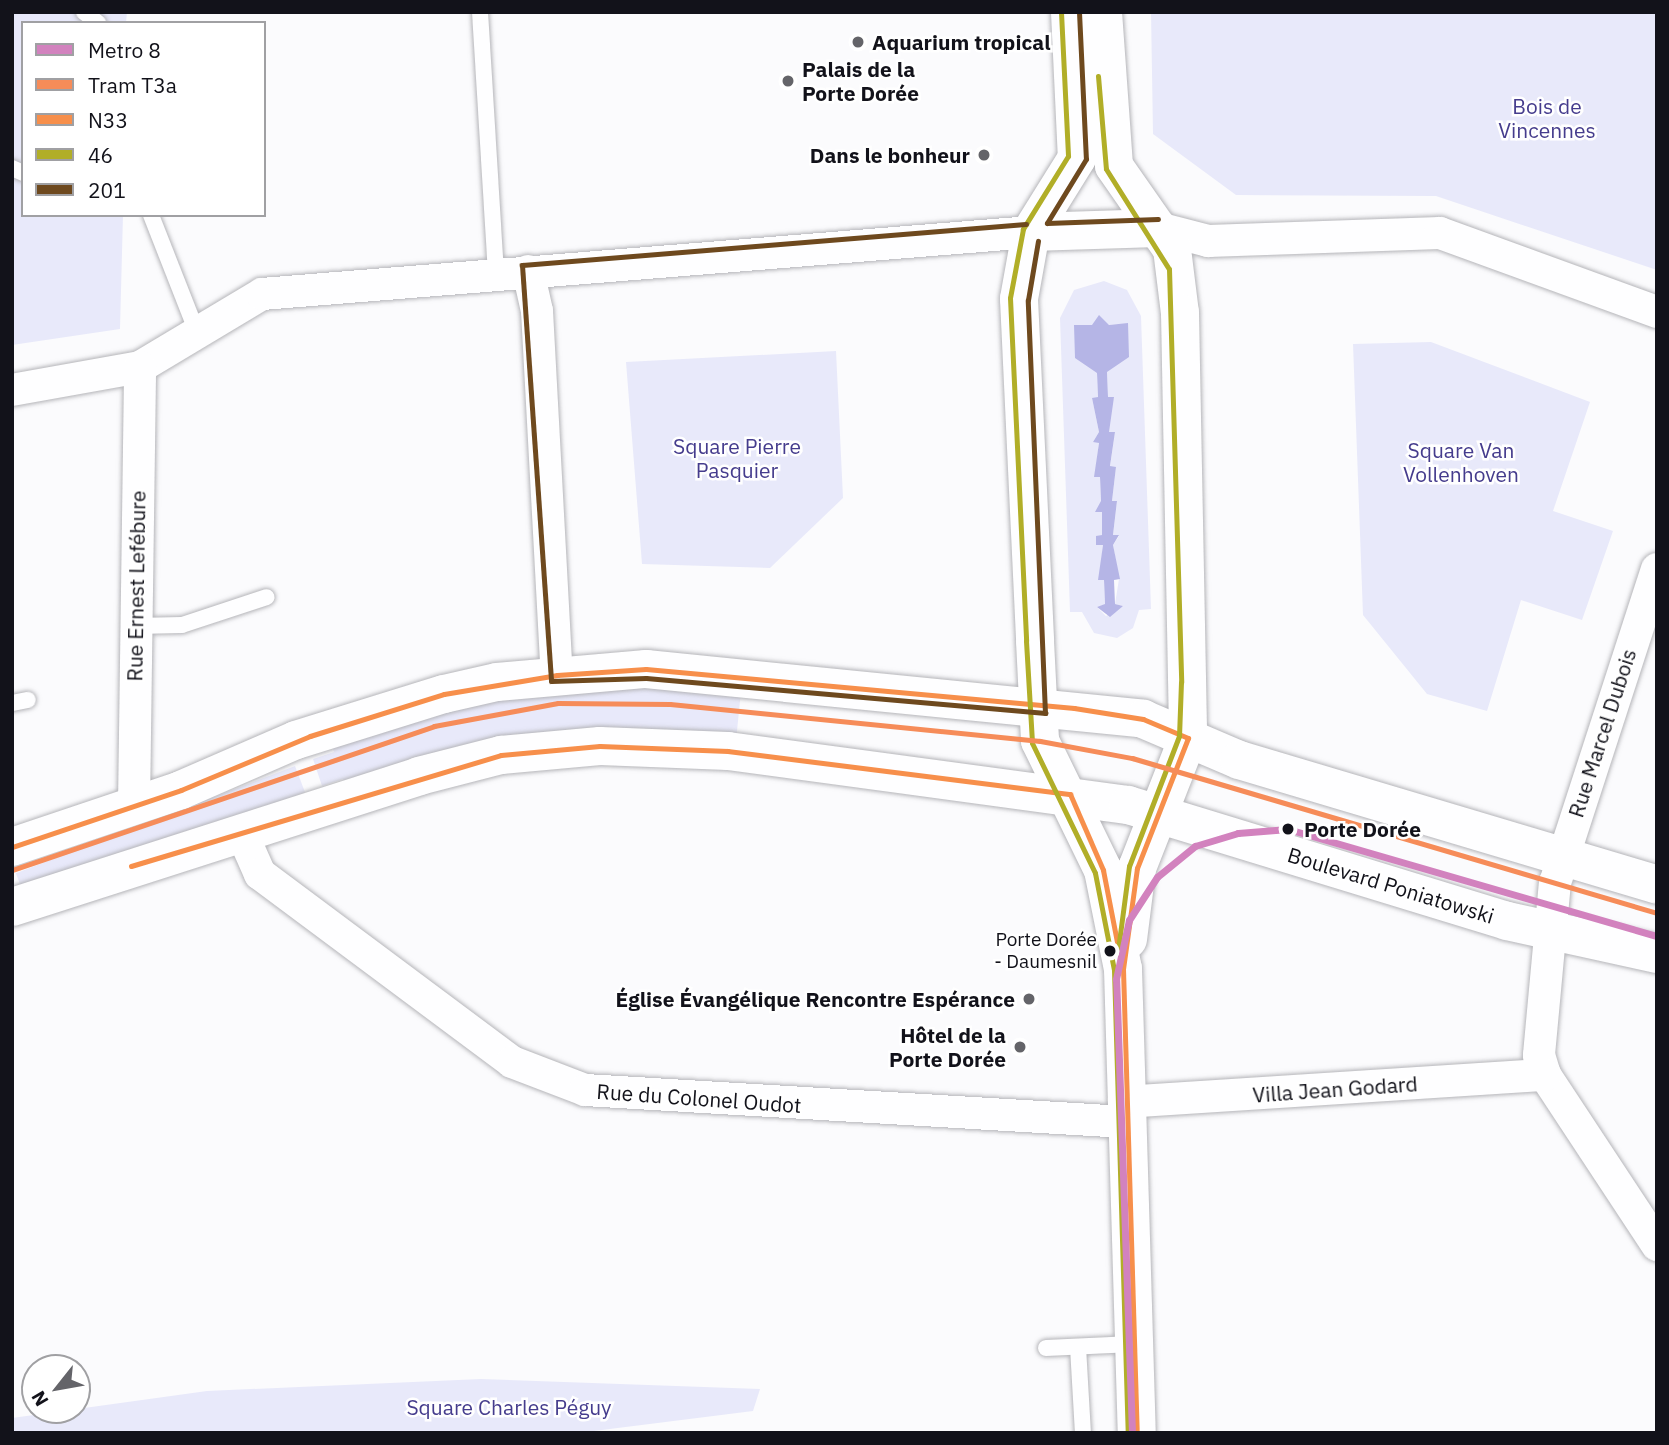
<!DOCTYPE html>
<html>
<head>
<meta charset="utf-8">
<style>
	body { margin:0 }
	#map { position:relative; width:1669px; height:1445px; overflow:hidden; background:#fbfbfd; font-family:"IBM Plex Sans",sans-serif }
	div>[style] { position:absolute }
	.green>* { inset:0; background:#e8e9fa; transform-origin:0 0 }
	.water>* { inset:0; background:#b5b5e6 }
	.roads { filter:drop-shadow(0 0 2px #b5b5b9) drop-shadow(0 0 2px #b5b5b9) }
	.lane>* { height:16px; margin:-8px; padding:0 8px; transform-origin:8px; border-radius:8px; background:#fefeff }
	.street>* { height:32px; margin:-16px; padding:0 16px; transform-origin:16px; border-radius:16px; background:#fefeff }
	.secondary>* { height:38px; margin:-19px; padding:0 19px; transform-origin:19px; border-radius:19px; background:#fefeff }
	.primary>* { height:38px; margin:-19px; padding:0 19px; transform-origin:19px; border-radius:19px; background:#fefeff }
	.bus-1>* { height:5px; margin:-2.5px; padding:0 2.5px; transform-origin:2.5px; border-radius:2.5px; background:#f78f4b }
	.bus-2>* { height:5px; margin:-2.5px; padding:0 2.5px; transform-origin:2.5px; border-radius:2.5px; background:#b1ae28 }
	.bus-3>* { height:5px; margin:-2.5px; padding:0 2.5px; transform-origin:2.5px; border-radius:2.5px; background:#6e491e }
	.tram-1>* { height:5px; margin:-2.5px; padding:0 2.5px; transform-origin:2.5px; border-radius:2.5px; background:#f68c59 }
	.metro-1>* { height:7px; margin:-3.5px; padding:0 3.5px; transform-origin:3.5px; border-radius:3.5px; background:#d282be }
	.dots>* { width:19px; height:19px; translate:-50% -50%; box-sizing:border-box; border:4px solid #fff; border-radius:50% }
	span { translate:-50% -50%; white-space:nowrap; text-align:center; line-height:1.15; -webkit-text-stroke:5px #fff; paint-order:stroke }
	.bus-label { font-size:19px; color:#12121a }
	.right { translate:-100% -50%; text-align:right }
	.poi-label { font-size:21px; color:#12121a; font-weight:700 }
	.left { translate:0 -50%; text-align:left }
	.park-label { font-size:21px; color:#453c8d }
	.street-label { font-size:21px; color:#12121a }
	.stop-label { font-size:21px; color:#12121a; font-weight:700 }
	.frame { position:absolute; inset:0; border:14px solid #12121a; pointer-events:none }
	.legend { position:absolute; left:21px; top:21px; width:245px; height:196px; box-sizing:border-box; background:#fff; border:2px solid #a0a0a3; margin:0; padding:9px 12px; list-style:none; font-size:21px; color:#12121a }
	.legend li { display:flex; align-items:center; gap:14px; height:35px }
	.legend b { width:35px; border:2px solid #a0a0a3 }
	.north { position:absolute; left:21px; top:1354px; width:70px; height:70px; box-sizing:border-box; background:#fff; border:2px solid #a0a0a3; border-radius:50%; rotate:239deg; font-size:19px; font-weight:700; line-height:28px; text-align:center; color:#12121a }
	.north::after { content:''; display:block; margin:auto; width:24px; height:32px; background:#646469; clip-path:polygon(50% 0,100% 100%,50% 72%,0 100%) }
</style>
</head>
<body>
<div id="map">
	<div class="green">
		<i style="clip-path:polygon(12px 12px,127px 12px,126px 23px,23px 23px,23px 215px,123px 215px,120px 329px,12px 345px)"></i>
		<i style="clip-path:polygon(1151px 12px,1657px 12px,1657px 270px,1436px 196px,1236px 195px,1153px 134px)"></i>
		<i style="clip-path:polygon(evenodd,1104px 281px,1127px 290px,1141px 316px,1151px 609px,1139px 610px,1133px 628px,1117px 638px,1094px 633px,1082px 612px,1070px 612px,1060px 318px,1074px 290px,1104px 281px,1128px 324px,1121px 357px,1107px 372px,1108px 397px,1114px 398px,1108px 407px,1109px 432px,1115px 432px,1110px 467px,1116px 467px,1112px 501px,1117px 502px,1113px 535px,1119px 536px,1113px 545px,1119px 579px,1115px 604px,1123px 606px,1106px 616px,1097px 607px,1105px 605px,1104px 580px,1099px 580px,1103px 545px,1097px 545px,1102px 535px,1102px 511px,1096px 512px,1101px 502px,1100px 477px,1095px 477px,1099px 442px,1093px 442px,1099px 432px,1092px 398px,1098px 398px,1097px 372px,1082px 358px,1081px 326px,1128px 324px)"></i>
		<i style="clip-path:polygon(1431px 342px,1590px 402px,1553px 511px,1613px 531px,1582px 620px,1521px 600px,1487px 711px,1427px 694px,1363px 615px,1353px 344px)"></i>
		<i style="clip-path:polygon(836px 351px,843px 498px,770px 568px,642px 564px,626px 362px)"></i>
		<i style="clip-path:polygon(618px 685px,741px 691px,736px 741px,346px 786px,343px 779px,322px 786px,313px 759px,334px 752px,331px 743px,449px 706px)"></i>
		<i style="left:295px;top:766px;width:28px;height:299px;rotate:69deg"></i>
		<i style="clip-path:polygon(481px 1379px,760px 1389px,753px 1411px,578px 1433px,12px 1433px,12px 1418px,207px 1391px)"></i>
	</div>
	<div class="water">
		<i style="clip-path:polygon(1099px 315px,1109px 325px,1128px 323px,1129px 357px,1107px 372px,1108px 397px,1114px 397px,1109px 432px,1115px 432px,1110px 466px,1116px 467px,1112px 501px,1117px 501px,1113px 535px,1119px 535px,1113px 545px,1120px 579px,1114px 580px,1115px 604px,1123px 606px,1110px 617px,1097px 607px,1105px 604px,1104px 580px,1098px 580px,1103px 545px,1096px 545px,1096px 536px,1102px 535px,1102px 512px,1095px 512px,1101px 501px,1100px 477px,1094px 477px,1099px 443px,1093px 442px,1099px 432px,1092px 398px,1098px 397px,1097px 373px,1075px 358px,1074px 325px,1092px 325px)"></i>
	</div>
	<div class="roads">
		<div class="lane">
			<i style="left:84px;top:12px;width:18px;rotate:38deg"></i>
			<i style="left:480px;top:12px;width:259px;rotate:86.5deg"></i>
			<i style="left:12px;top:168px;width:12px;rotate:24deg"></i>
			<i style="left:151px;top:215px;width:123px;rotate:68.6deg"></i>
			<i style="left:135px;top:626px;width:47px;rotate:-1.2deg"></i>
			<i style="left:182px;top:625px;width:89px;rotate:-18.2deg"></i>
			<i style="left:12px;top:703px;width:16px;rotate:-11deg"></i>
			<i style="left:1078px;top:1347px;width:86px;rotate:86.7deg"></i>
			<i style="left:1046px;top:1348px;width:87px;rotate:-2.6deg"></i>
		</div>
		<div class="street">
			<i style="left:1158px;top:228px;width:52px;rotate:14.6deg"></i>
			<i style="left:1208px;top:241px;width:232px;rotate:-2deg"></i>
			<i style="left:1440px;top:233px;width:231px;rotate:20deg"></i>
			<i style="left:528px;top:271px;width:41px;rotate:77.3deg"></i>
			<i style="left:537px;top:311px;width:365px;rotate:86.9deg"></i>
			<i style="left:12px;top:390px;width:130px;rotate:-10.2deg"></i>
			<i style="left:140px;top:367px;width:142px;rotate:-30.9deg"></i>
			<i style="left:262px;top:294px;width:771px;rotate:-4.61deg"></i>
			<i style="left:1657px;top:569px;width:329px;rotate:108deg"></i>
			<i style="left:1555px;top:882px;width:174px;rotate:95.3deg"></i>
			<i style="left:1539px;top:1055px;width:21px;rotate:73deg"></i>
			<i style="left:1545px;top:1075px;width:204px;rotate:56.6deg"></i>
			<i style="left:134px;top:805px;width:438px;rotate:-89.2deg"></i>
			<i style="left:241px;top:831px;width:47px;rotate:66.2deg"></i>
			<i style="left:260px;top:874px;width:314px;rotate:36.7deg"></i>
			<i style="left:512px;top:1062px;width:78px;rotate:21deg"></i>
			<i style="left:585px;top:1090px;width:541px;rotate:3.39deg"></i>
			<i style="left:1124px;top:1102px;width:422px;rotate:-3.7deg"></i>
		</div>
		<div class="secondary">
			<i style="left:1070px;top:12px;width:146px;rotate:87.3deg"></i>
			<i style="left:1077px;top:158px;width:87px;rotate:121.9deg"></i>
			<i style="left:1031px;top:232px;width:68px;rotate:100.2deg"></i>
			<i style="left:1019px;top:299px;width:342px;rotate:87.3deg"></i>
			<i style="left:1035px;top:641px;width:100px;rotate:87.1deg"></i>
			<i style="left:1040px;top:741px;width:144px;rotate:64deg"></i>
			<i style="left:1103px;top:870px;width:101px;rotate:78.6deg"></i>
			<i style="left:1123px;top:969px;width:464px;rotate:88.3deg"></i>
			<i style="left:1103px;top:12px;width:154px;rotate:85.9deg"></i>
			<i style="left:1114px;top:166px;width:101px;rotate:55.1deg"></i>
			<i style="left:1172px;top:249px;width:64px;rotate:82.9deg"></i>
			<i style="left:1180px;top:313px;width:425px;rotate:88.9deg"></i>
			<i style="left:1188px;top:738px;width:140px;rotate:111.4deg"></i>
			<i style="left:1137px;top:868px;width:72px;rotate:97.2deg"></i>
			<i style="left:1031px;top:232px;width:127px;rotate:-1.8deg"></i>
		</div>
		<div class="primary">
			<i style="left:12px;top:847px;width:178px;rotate:-18.6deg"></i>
			<i style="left:181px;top:790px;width:125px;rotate:-23.5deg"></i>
			<i style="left:296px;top:740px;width:155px;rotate:-17.3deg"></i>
			<i style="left:444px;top:694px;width:54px;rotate:-12.8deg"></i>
			<i style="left:497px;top:682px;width:150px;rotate:-5deg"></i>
			<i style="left:646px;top:669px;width:500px;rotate:5.7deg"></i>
			<i style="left:1143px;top:719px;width:104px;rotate:23.1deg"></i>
			<i style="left:1239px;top:760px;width:436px;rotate:16.6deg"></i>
			<i style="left:12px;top:907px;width:428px;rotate:-17.8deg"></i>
			<i style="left:419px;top:776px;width:85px;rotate:-14.4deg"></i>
			<i style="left:501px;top:755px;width:99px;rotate:-5.2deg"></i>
			<i style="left:600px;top:746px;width:128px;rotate:2.2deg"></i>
			<i style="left:728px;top:751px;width:404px;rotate:7.7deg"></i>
			<i style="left:1128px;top:805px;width:396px;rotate:17deg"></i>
			<i style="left:1507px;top:921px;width:154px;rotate:12.4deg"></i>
		</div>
	</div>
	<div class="bus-1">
		<i style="left:12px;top:847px;width:178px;rotate:-18.6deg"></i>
		<i style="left:181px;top:790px;width:140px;rotate:-22.7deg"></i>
		<i style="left:310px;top:736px;width:140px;rotate:-17.4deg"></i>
		<i style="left:444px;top:694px;width:115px;rotate:-9.5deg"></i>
		<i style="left:557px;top:675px;width:89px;rotate:-3.9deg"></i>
		<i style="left:646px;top:669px;width:430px;rotate:5.2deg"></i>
		<i style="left:1074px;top:708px;width:70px;rotate:9.1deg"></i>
		<i style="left:1143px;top:719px;width:49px;rotate:22.9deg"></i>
		<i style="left:1188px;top:738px;width:140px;rotate:111.4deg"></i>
		<i style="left:1137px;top:868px;width:102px;rotate:97.9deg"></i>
		<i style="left:1123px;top:969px;width:464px;rotate:88.3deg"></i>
		<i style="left:131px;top:866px;width:386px;rotate:-16.7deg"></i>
		<i style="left:501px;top:755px;width:99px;rotate:-5.2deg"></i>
		<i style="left:600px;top:746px;width:128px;rotate:2.2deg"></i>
		<i style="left:728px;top:751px;width:345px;rotate:7.2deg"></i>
		<i style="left:1070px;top:794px;width:83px;rotate:66.5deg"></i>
		<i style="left:1103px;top:870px;width:78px;rotate:79deg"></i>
	</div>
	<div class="bus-2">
		<i style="left:1061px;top:12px;width:144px;rotate:87.2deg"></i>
		<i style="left:1068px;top:156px;width:86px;rotate:121.7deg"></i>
		<i style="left:1023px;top:229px;width:70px;rotate:100.7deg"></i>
		<i style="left:1010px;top:298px;width:343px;rotate:87.3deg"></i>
		<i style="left:1026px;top:641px;width:102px;rotate:86.6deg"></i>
		<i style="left:1032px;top:743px;width:144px;rotate:64.1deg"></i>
		<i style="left:1095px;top:873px;width:99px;rotate:78.9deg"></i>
		<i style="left:1114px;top:970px;width:463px;rotate:88.3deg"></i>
		<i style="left:1098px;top:76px;width:93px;rotate:85.1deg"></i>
		<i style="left:1106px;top:169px;width:118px;rotate:57.8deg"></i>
		<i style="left:1169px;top:269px;width:413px;rotate:88.3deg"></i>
		<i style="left:1181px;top:682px;width:54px;rotate:92.1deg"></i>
		<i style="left:1179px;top:736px;width:139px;rotate:111deg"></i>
		<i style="left:1129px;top:866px;width:84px;rotate:97.5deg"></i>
	</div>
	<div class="bus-3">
		<i style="left:1079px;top:12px;width:147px;rotate:87.3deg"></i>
		<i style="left:1086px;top:159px;width:75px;rotate:121.4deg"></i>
		<i style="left:1047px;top:223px;width:111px;rotate:-2.1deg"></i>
		<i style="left:1026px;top:224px;width:506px;rotate:175.35deg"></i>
		<i style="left:522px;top:265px;width:417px;rotate:86deg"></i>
		<i style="left:551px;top:681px;width:95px;rotate:-1.8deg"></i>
		<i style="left:646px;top:678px;width:401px;rotate:5deg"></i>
		<i style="left:1045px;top:713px;width:413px;rotate:-92.4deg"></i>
		<i style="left:1028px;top:300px;width:60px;rotate:-80.4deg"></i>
	</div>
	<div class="tram-1">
		<i style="left:12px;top:870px;width:446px;rotate:-18.8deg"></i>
		<i style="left:434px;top:726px;width:126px;rotate:-10.5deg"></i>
		<i style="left:558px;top:703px;width:112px;rotate:0.5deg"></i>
		<i style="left:670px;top:704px;width:372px;rotate:5.7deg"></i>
		<i style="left:1040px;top:741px;width:94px;rotate:10.5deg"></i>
		<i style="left:1132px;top:758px;width:547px;rotate:16.45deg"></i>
	</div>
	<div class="metro-1">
		<i style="left:1132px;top:1433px;width:454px;rotate:-92deg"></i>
		<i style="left:1116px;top:979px;width:60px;rotate:-77.6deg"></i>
		<i style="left:1129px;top:920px;width:51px;rotate:-56.9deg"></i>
		<i style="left:1157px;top:877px;width:49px;rotate:-39.2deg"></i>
		<i style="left:1195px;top:846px;width:45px;rotate:-16.8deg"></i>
		<i style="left:1238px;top:833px;width:50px;rotate:-4.6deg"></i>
		<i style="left:1288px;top:829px;width:384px;rotate:16.2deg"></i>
	</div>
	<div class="dots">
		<i style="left:858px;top:42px;background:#646469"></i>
		<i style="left:788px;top:81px;background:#646469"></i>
		<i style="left:984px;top:155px;background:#646469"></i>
		<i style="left:1288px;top:829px;background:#12121a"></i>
		<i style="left:1110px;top:951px;background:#12121a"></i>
		<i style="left:1029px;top:999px;background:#646469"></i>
		<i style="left:1020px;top:1047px;background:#646469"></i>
	</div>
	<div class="bus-label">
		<span class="right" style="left:1097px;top:951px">Porte Dorée<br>- Daumesnil</span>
	</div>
	<div class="poi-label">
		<span class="left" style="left:872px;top:42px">Aquarium tropical</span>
		<span class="left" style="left:802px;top:81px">Palais de la<br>Porte Dorée</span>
		<span class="right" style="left:970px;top:155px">Dans le bonheur</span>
		<span class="right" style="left:1015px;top:999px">Église Évangélique Rencontre Espérance</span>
		<span class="right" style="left:1006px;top:1047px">Hôtel de la<br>Porte Dorée</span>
	</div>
	<div class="park-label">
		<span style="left:1547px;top:118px">Bois de<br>Vincennes</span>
		<span style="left:737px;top:458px">Square Pierre<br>Pasquier</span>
		<span style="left:1461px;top:462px">Square Van<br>Vollenhoven</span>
		<span style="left:509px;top:1407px">Square Charles Péguy</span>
	</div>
	<div class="street-label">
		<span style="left:136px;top:586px;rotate:-89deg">Rue Ernest Lefébure</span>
		<span style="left:1602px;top:733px;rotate:-72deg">Rue Marcel Dubois</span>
		<span style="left:1391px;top:885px;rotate:17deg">Boulevard Poniatowski</span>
		<span style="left:1335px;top:1089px;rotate:-4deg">Villa Jean Godard</span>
		<span style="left:699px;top:1098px;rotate:4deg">Rue du Colonel Oudot</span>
	</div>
	<div class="stop-label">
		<span class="left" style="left:1304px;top:829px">Porte Dorée</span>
	</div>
	<div class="frame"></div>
	<ul class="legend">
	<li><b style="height:9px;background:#d282be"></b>Metro 8</li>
	<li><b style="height:9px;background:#f68c59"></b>Tram T3a</li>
	<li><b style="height:9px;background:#f78f4b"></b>N33</li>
	<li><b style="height:9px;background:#b1ae28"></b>46</li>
	<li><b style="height:9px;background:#6e491e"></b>201</li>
	</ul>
	<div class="north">N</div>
</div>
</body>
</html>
